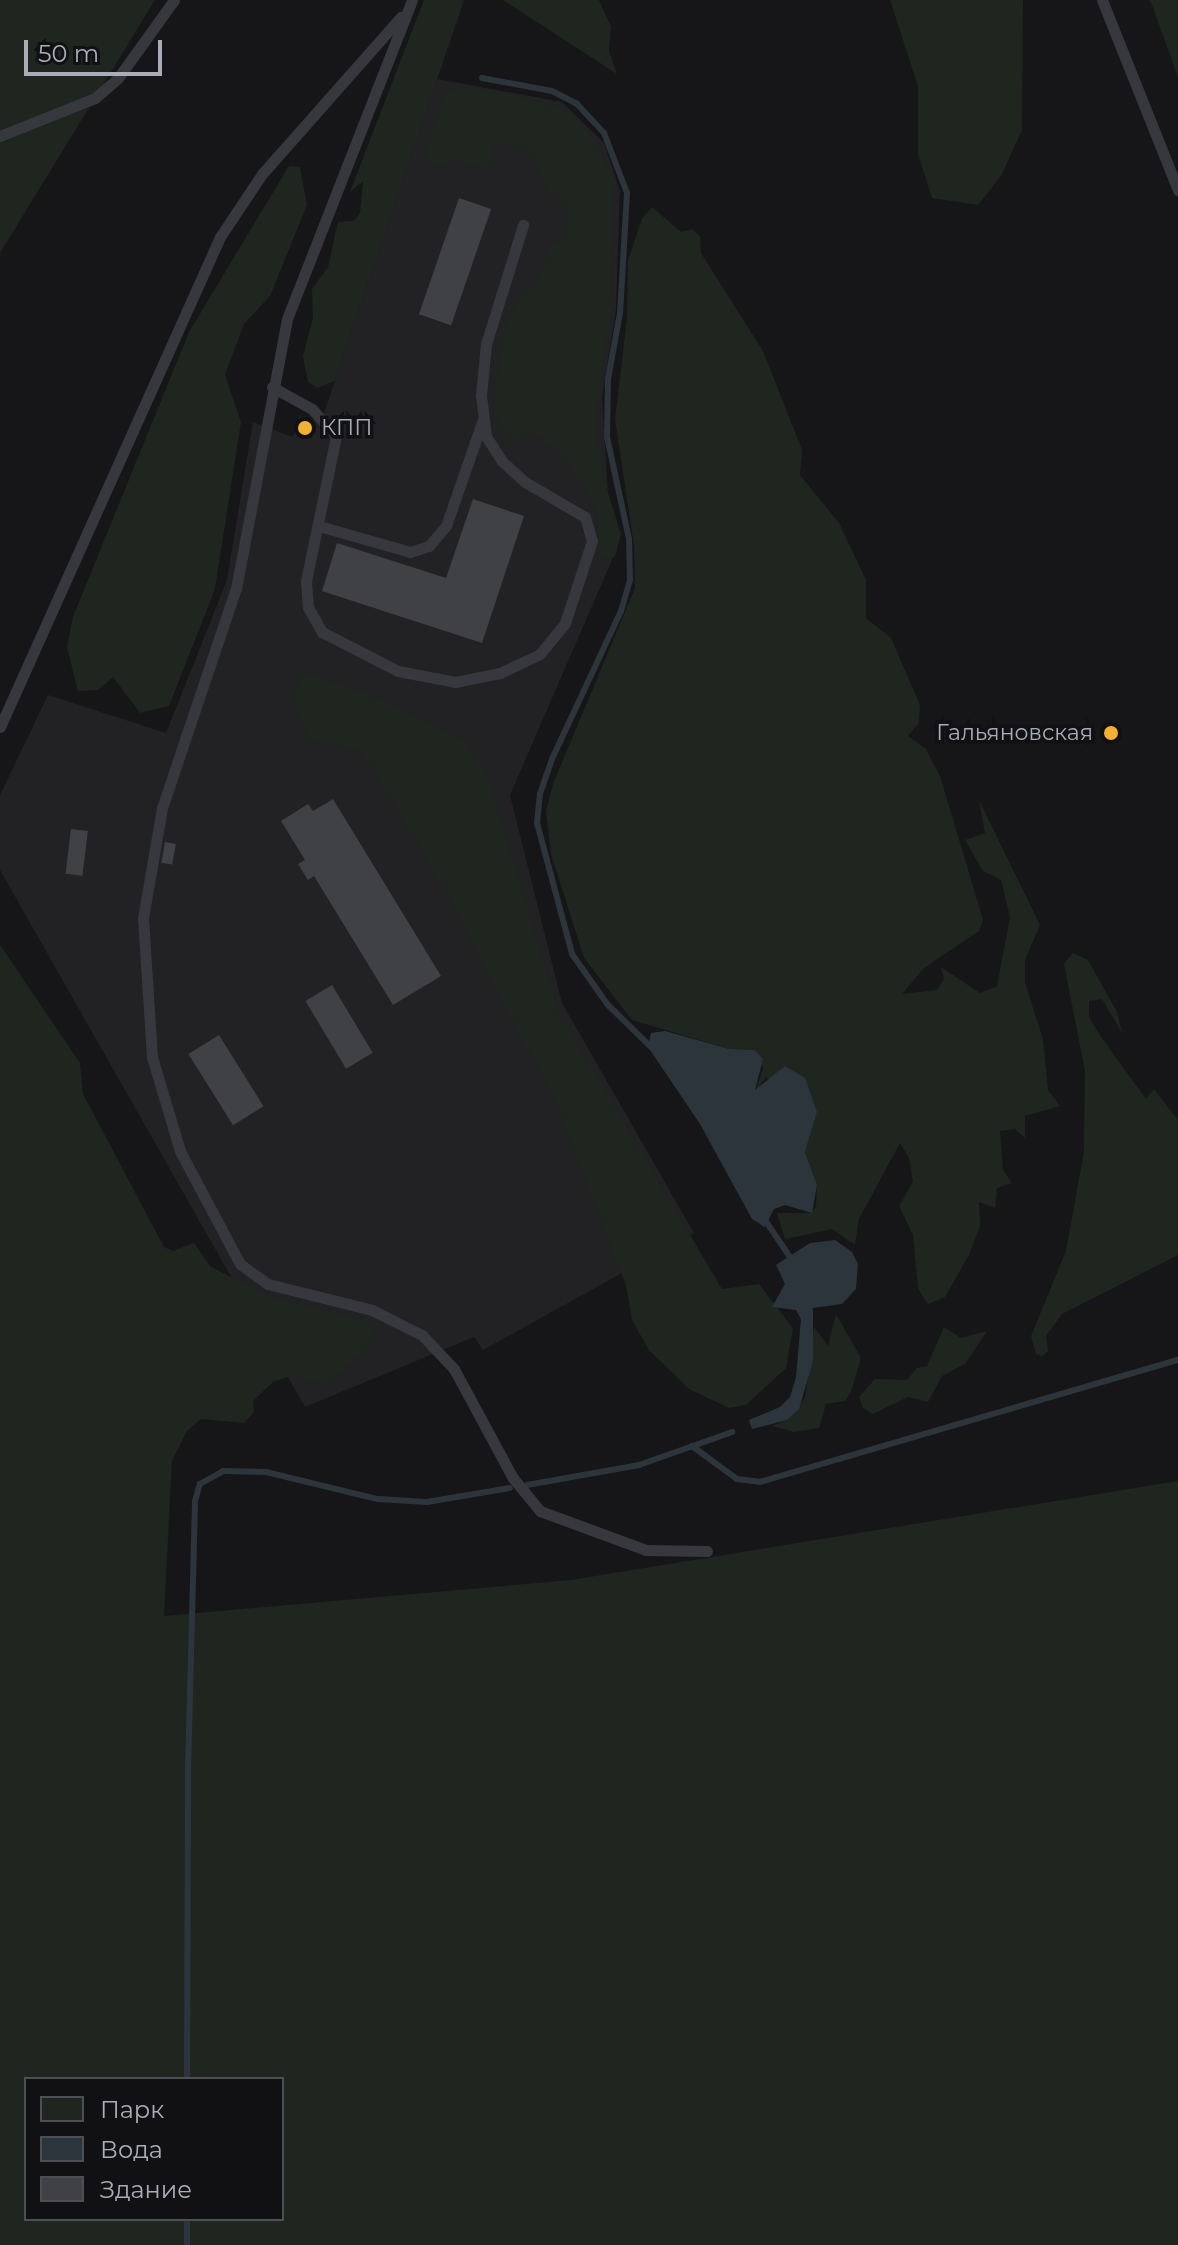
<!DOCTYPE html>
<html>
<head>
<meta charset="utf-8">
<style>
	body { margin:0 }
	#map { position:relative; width:1178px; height:2245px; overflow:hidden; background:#161618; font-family:Montserrat,sans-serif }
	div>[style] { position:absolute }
	.built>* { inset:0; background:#222225 }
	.green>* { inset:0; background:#1e261f }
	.water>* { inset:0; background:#2c353c }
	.stream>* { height:6px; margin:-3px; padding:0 3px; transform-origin:3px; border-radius:3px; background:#2c353c }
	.building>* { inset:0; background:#404145; transform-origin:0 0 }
	.lane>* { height:11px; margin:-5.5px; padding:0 5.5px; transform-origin:5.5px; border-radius:5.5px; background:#37383d }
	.dots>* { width:22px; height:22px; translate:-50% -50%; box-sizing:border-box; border:4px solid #111113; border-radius:50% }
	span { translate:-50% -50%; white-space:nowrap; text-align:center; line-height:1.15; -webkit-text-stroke:7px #111113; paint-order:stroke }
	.poi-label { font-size:22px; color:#a8adb8 }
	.left { translate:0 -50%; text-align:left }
	.right { translate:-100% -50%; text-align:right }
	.legend { position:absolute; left:24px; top:2077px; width:260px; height:144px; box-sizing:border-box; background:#111113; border:2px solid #4d4f55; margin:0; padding:10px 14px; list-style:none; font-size:24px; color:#a8adb8 }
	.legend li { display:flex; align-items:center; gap:16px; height:40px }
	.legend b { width:40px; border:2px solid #4d4f55 }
	.scale { position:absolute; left:24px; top:40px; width:138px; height:36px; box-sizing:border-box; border:4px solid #a8adb8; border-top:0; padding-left:10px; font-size:24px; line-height:28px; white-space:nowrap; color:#a8adb8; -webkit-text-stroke:6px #111113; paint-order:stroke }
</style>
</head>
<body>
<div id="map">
	<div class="built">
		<i style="clip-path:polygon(437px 79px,562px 102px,604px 143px,620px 191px,616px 309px,602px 398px,612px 560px,510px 795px,562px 1003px,694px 1233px,483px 1350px,474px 1337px,305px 1407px,0 870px,0 795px,48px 695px,166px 733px,227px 580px,253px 422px,293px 437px,299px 416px,321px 422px)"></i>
	</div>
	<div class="green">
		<i style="clip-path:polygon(0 0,155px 0,0 253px)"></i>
		<i style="clip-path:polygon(424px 0,464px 0,335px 381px,317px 388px,308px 382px,303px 356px,313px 318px,312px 289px,328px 267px,338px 222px,354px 221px,360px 213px,363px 181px,350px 192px)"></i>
		<i style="clip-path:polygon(503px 0,599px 0,611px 27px,609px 51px,617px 74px)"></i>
		<i style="clip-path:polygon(890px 0,1023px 0,1022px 130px,1001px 176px,978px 205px,932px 198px,918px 154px,918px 86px)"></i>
		<i style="clip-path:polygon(1149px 0,1178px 0,1178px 77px,1152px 5px)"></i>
		<i style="clip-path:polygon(460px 86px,523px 97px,570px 112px,597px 143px,612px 177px,610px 312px,596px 421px,601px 470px,621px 534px,615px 557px,607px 560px,599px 553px,597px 509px,565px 458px,532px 430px,509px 444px,498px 423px,494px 398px,505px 327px,518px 300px,536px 282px,550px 248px,567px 235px,570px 212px,548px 190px,533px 158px,516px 144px,492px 146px,491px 164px,486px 169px,455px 161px,439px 167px,427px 163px,425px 154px,444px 95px)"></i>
		<i style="clip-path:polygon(289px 166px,300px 167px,307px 205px,270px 296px,244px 324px,225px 375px,241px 422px,215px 589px,169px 706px,140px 713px,113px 677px,98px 690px,78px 691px,67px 647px,73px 617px,189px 332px)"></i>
		<i style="clip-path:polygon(652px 207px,681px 232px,693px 229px,700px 237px,701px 253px,763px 351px,802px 450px,800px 475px,839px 523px,866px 580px,866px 618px,891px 638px,920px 705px,919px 723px,908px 736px,926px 749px,940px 776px,983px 920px,979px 931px,924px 968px,902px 994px,937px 990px,944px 979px,941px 967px,980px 993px,997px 986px,1010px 917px,1001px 880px,983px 871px,965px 840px,985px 833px,979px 800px,1040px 925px,1025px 960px,1025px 983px,1043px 1039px,1048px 1090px,1060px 1106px,1025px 1116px,1025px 1138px,1015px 1129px,1000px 1131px,1003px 1170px,1012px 1183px,997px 1188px,995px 1208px,979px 1202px,980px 1226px,969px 1255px,945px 1297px,928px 1304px,918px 1289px,913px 1235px,899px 1206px,913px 1182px,909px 1158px,900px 1143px,859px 1219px,855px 1245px,832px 1229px,785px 1239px,777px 1213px,811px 1213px,816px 1207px,817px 1185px,805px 1152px,817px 1112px,766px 1077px,755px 1092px,763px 1069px,755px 1050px,729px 1049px,632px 1020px,584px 958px,551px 854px,546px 811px,553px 784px,635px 588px,634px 546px,615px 419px,627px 318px,628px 260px,642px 219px)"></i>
		<i style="clip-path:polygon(303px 673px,353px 688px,464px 740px,486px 772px,559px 1013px,722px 1289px,759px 1284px,793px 1328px,786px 1368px,746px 1405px,729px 1408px,689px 1389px,649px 1350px,632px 1320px,626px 1285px,556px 1104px,452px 902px,375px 772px,357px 748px,313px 742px,305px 729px,292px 696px)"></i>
		<i style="clip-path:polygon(evenodd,0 945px,80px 1063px,83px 1094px,164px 1247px,173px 1251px,194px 1243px,210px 1266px,267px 1296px,374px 1323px,369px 1347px,326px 1385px,294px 1375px,273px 1382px,253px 1401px,254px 1412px,244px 1423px,201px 1419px,187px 1431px,172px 1461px,164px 1616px,571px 1580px,1178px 1481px,1178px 2245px,0 2245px,0 945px,26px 2079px,282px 2079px,282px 2219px,26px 2219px,26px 2079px)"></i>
		<i style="clip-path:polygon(1073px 953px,1088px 960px,1117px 1012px,1122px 1033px,1102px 999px,1089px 1001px,1089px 1017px,1099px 1034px,1146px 1099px,1154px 1089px,1178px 1120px,1178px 1255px,1062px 1314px,1046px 1336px,1048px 1351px,1042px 1356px,1036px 1354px,1031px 1336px,1066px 1251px,1084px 1152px,1085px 1071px,1064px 964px)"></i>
		<i style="clip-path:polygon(836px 1314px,861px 1358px,851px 1392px,845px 1401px,826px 1404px,819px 1428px,794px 1432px,772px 1426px,787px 1420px,805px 1398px,814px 1327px,828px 1346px)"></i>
		<i style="clip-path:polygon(944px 1327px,961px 1338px,987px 1331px,965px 1364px,942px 1376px,928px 1402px,908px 1397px,873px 1414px,863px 1408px,859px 1397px,875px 1379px,907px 1380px,917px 1368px,927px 1366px)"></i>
	</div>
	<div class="water">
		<i style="clip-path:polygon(665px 1031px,729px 1049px,755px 1050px,763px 1059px,755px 1090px,785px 1066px,805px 1078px,817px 1112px,805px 1152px,817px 1185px,812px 1213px,785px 1205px,774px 1209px,765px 1227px,752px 1219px,700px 1124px,648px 1047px,651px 1033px)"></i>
		<i style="clip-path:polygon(835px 1240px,852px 1252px,858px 1264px,856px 1289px,842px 1304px,813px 1308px,813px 1361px,799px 1409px,787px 1420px,752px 1429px,749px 1420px,780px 1407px,790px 1397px,796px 1377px,801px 1319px,796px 1310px,772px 1307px,785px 1284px,776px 1265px,810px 1243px)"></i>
	</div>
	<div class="stream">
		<i style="left:482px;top:78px;width:71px;rotate:10.5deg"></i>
		<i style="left:552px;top:91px;width:28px;rotate:27deg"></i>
		<i style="left:577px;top:104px;width:40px;rotate:47deg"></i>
		<i style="left:604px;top:133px;width:64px;rotate:69deg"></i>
		<i style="left:627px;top:193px;width:120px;rotate:93.3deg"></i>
		<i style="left:620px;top:313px;width:67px;rotate:100.3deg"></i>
		<i style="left:608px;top:379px;width:58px;rotate:91deg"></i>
		<i style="left:607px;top:437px;width:104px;rotate:77.8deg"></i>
		<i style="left:629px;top:539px;width:41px;rotate:88.6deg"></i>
		<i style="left:630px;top:580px;width:32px;rotate:106deg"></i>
		<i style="left:621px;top:611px;width:163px;rotate:115deg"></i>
		<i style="left:552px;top:759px;width:37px;rotate:109deg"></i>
		<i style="left:540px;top:794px;width:29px;rotate:96deg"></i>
		<i style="left:537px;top:823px;width:136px;rotate:75deg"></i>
		<i style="left:572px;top:954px;width:62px;rotate:54.8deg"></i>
		<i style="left:608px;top:1005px;width:62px;rotate:44.3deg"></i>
		<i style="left:765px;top:1220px;width:48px;rotate:56deg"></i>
		<i style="left:692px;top:1446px;width:56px;rotate:36.3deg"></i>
		<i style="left:737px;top:1479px;width:23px;rotate:7deg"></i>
		<i style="left:760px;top:1482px;width:435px;rotate:-16.3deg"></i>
		<i style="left:527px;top:1485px;width:114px;rotate:-10.1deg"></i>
		<i style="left:639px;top:1465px;width:99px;rotate:-19.5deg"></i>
		<i style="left:187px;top:2079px;width:308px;rotate:-89.8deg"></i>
		<i style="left:188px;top:1771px;width:270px;rotate:-88.5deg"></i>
		<i style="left:195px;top:1501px;width:18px;rotate:-74deg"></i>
		<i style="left:200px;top:1484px;width:26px;rotate:-29deg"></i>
		<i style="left:223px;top:1471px;width:43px;rotate:1.3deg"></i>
		<i style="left:266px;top:1472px;width:115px;rotate:13.6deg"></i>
		<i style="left:378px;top:1499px;width:49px;rotate:3.5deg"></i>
		<i style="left:427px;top:1502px;width:84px;rotate:-9.6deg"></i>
		<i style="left:187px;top:2245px;width:26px;rotate:-90deg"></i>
	</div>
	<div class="building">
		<i style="left:459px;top:198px;width:34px;height:123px;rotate:19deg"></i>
		<i style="clip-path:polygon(473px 499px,524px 516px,482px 643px,322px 591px,337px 543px,446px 578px)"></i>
		<i style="clip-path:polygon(333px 799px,441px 976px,393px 1005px,314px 876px,308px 880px,298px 864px,305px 860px,281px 821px,308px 804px,313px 811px)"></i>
		<i style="left:71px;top:829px;width:17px;height:45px;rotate:7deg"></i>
		<i style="left:165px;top:842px;width:11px;height:21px;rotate:10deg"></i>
		<i style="left:332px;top:985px;width:79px;height:31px;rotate:59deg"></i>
		<i style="left:219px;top:1035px;width:84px;height:36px;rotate:58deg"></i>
	</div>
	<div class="lane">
		<i style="left:412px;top:0;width:343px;rotate:111.4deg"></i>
		<i style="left:287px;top:319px;width:274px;rotate:100.7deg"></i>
		<i style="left:236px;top:588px;width:232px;rotate:108.6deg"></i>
		<i style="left:162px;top:808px;width:112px;rotate:99.8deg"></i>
		<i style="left:143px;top:918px;width:139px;rotate:86.3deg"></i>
		<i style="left:152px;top:1057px;width:98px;rotate:73.4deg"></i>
		<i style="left:180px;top:1151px;width:128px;rotate:62deg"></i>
		<i style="left:240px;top:1264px;width:34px;rotate:36deg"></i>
		<i style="left:268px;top:1284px;width:107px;rotate:14deg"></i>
		<i style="left:372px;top:1310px;width:56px;rotate:26.6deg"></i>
		<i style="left:422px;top:1335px;width:47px;rotate:46.7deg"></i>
		<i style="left:454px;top:1369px;width:124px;rotate:61.6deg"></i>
		<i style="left:513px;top:1478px;width:43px;rotate:50.7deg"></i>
		<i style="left:540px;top:1511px;width:113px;rotate:20.2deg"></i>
		<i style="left:646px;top:1550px;width:61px;rotate:0.9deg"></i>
		<i style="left:1102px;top:0;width:205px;rotate:68.2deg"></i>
		<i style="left:0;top:136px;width:102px;rotate:-21.8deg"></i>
		<i style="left:95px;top:98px;width:30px;rotate:-41deg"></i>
		<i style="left:118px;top:78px;width:96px;rotate:-54.3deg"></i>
		<i style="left:272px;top:387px;width:46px;rotate:28.8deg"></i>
		<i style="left:312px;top:409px;width:36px;rotate:48deg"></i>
		<i style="left:336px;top:436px;width:148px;rotate:101.7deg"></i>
		<i style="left:306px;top:581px;width:26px;rotate:86deg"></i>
		<i style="left:308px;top:607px;width:29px;rotate:61deg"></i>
		<i style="left:322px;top:632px;width:85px;rotate:27.2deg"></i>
		<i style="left:398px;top:671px;width:58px;rotate:10.9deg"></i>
		<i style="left:455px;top:682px;width:46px;rotate:-11.3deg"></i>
		<i style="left:500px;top:673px;width:44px;rotate:-25.4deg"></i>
		<i style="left:540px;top:654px;width:40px;rotate:-51deg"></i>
		<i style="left:565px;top:623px;width:86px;rotate:-71.8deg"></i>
		<i style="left:592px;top:541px;width:25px;rotate:-106deg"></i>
		<i style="left:585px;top:517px;width:69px;rotate:-149.7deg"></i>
		<i style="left:525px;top:482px;width:31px;rotate:-138deg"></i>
		<i style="left:502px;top:461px;width:30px;rotate:-123deg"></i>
		<i style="left:486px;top:436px;width:41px;rotate:-97deg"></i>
		<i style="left:481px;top:395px;width:51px;rotate:-84.4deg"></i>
		<i style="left:486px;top:344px;width:125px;rotate:-72.7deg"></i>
		<i style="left:319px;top:526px;width:95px;rotate:15.9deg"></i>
		<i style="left:410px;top:552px;width:20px;rotate:-18deg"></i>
		<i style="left:429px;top:546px;width:26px;rotate:-50deg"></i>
		<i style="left:446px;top:526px;width:110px;rotate:-70.9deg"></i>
		<i style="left:0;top:727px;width:537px;rotate:-65.82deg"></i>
		<i style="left:220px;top:237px;width:76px;rotate:-56.3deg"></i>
		<i style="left:262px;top:174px;width:210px;rotate:-48.5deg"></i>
	</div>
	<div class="dots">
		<i style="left:305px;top:428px;background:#f2b134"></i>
		<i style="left:1111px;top:733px;background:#f2b134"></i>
	</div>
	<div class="poi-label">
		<span class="left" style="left:321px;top:428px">КПП</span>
		<span class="right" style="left:1093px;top:733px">Гальяновская</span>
	</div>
	<ul class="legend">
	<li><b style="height:22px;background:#1e261f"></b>Парк</li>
	<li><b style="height:22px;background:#2c353c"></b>Вода</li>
	<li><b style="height:22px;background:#404145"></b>Здание</li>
	</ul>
	<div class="scale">50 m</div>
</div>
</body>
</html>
